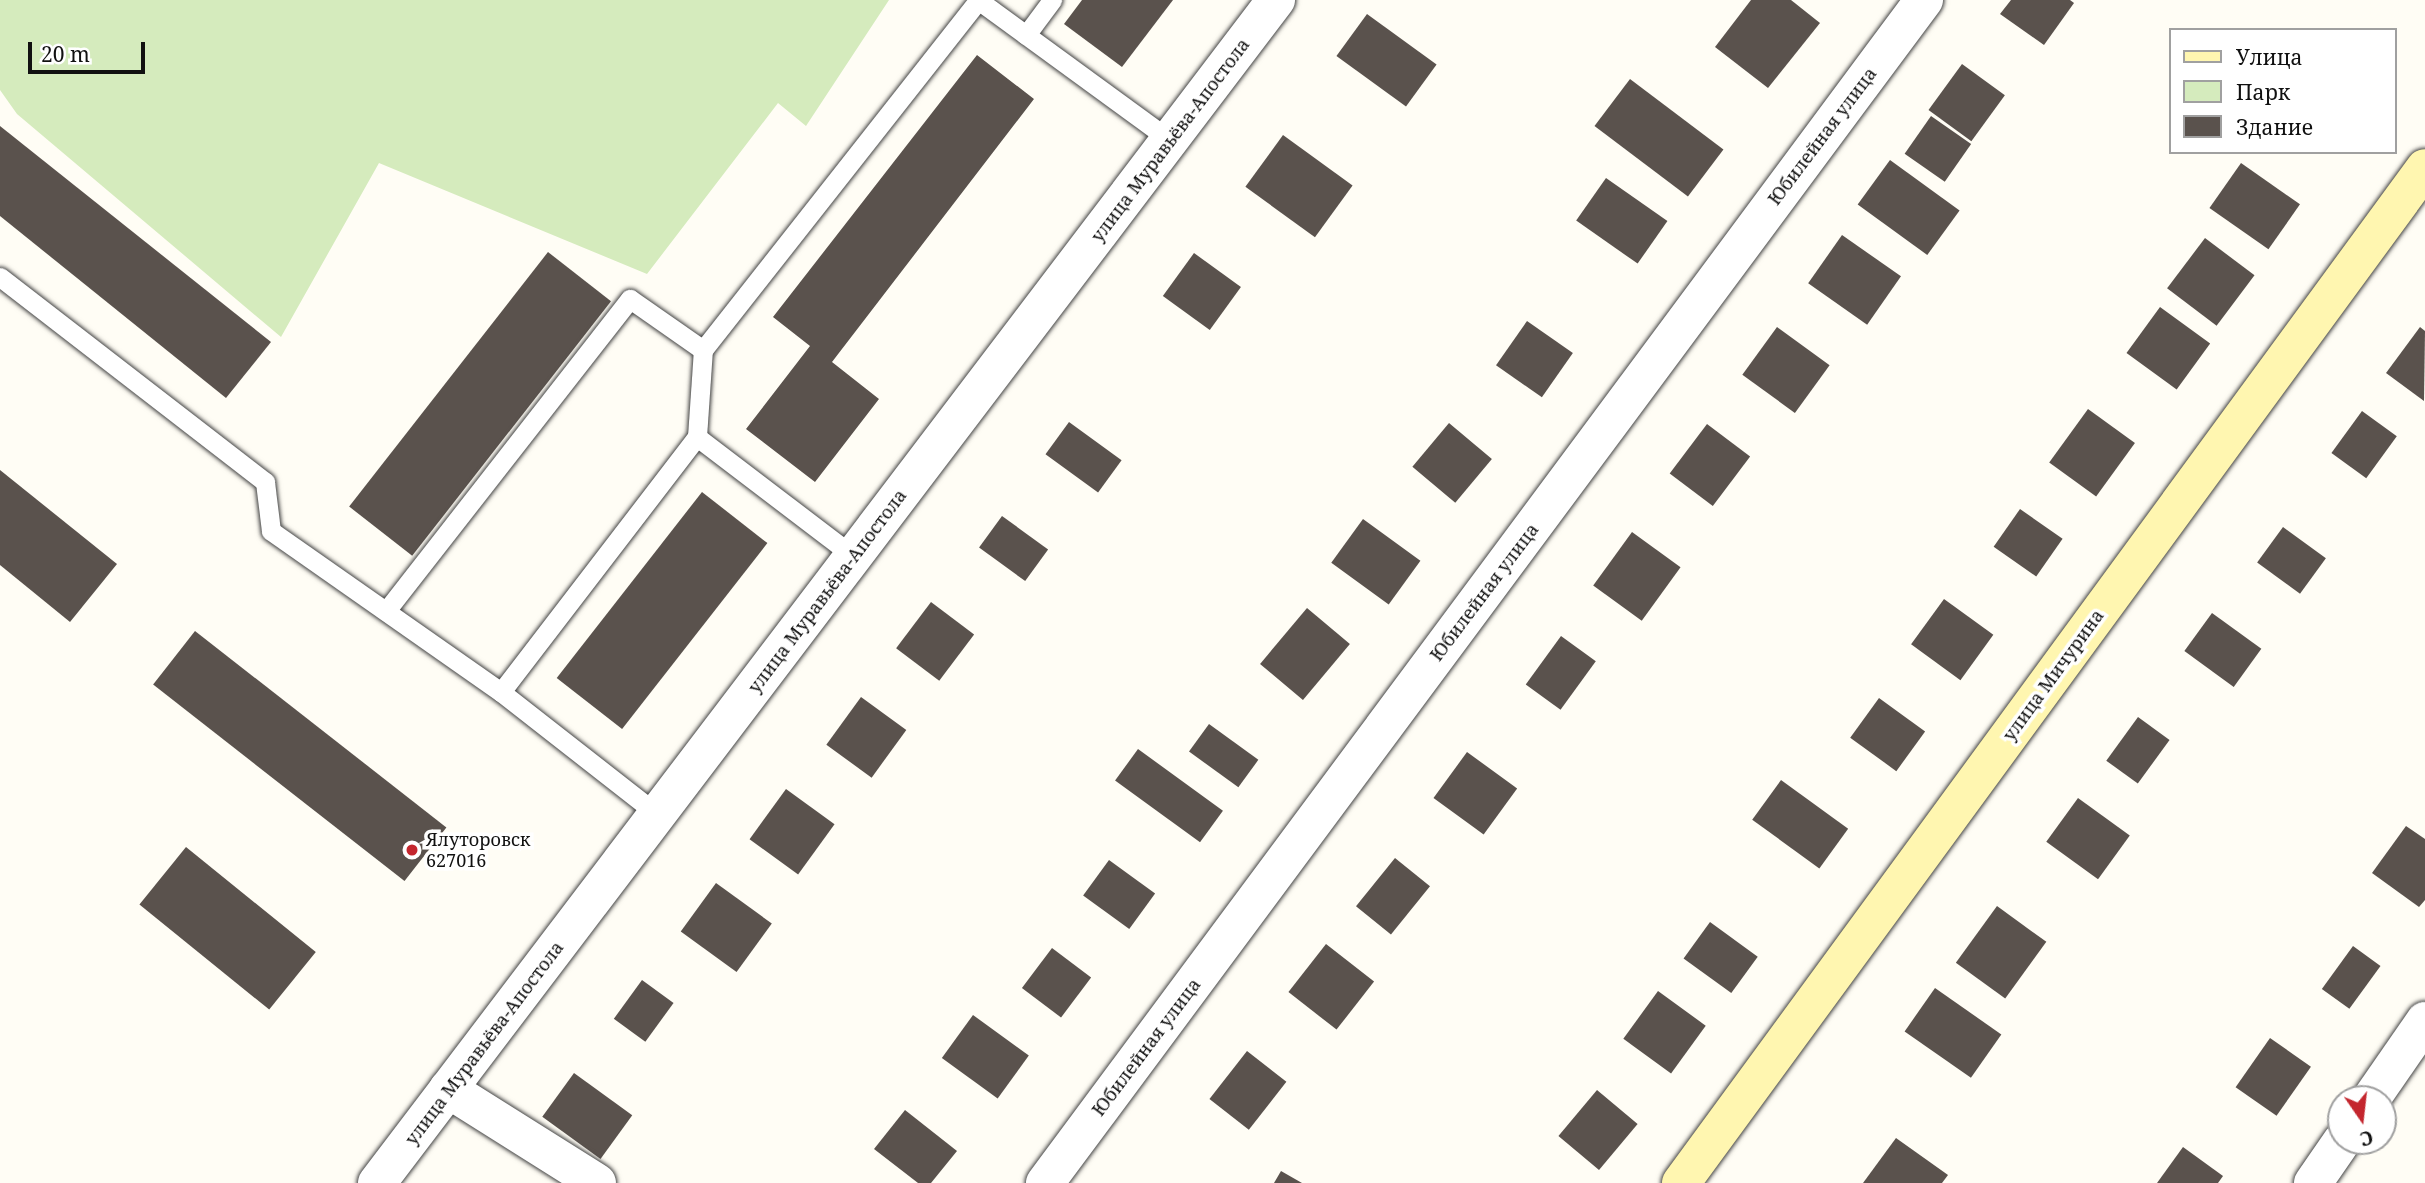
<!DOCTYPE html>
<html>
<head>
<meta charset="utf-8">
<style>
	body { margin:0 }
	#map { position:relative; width:2425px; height:1183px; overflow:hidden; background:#fffdf5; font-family:"Noto Serif",serif }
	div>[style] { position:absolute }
	.green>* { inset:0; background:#d5ebbd }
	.building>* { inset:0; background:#5a524d; transform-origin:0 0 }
	.roads { filter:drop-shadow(0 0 2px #444) drop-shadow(0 0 2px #444) }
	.lane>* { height:19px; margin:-9.5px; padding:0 9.5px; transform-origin:9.5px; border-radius:9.5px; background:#fff }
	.street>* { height:38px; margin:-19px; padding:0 19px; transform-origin:19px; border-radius:19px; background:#fff }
	.secondary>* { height:38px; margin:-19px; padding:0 19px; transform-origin:19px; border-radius:19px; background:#fff6b0 }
	.dots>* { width:19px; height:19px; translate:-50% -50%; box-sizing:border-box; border:4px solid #fff; border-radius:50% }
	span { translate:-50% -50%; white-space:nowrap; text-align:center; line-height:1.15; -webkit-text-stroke:7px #fff; paint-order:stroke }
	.street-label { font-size:18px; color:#111 }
	.poi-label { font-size:18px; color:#111 }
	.left { translate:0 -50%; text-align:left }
	.legend { position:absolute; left:2169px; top:28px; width:228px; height:126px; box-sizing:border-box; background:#fff; border:2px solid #a0a0a0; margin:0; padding:9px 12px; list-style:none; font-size:21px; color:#111 }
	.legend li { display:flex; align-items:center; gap:14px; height:35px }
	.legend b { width:35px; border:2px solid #a0a0a0 }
	.north { position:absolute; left:2327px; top:1085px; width:70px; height:70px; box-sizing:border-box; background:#fff; border:2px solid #a0a0a0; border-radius:50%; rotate:166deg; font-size:19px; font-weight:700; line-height:28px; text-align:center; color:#111 }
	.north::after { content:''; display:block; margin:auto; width:24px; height:32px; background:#c4262e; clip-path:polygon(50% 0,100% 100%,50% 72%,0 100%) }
	.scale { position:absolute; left:28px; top:42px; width:117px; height:32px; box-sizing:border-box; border:4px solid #111; border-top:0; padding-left:9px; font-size:21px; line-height:24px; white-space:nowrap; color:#111; -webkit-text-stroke:5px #fff; paint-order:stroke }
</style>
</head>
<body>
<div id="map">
	<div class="green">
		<i style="clip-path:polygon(0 0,889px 0,806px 126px,778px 103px,647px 274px,379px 163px,281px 337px,17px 114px,0 90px)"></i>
	</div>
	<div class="building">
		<i style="clip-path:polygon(1082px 0,1173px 0,1122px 67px,1064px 24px)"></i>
		<i style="clip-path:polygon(1751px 0,1791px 0,1820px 23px,1768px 88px,1715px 47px)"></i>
		<i style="clip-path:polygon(2011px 0,2070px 0,2074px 3px,2044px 45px,2000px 14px)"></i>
		<i style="left:1367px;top:14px;width:86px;height:52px;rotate:36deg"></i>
		<i style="clip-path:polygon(977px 55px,1034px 99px,832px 362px,879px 399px,815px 482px,746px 429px,810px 346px,773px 317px)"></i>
		<i style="left:1962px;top:64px;width:53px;height:57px;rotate:36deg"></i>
		<i style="left:1630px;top:79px;width:117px;height:59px;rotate:37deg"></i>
		<i style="left:1931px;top:116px;width:49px;height:46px;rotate:35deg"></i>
		<i style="clip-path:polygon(0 126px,271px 342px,226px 398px,0 216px)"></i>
		<i style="left:1283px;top:135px;width:86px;height:64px;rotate:36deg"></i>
		<i style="left:1890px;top:160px;width:86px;height:55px;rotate:36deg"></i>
		<i style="left:2241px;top:163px;width:72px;height:55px;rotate:35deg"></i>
		<i style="left:1606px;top:178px;width:75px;height:52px;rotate:35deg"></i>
		<i style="left:1842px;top:235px;width:72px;height:59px;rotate:35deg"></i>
		<i style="left:2205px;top:238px;width:62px;height:63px;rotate:37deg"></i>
		<i style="left:548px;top:252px;width:80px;height:323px;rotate:38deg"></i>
		<i style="left:1194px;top:253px;width:58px;height:53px;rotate:36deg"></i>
		<i style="left:2160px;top:307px;width:62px;height:57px;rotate:36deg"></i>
		<i style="left:1527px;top:321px;width:56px;height:54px;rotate:35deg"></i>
		<i style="left:1777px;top:327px;width:65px;height:59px;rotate:36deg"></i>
		<i style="clip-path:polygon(2420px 327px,2425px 331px,2424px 401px,2386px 373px)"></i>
		<i style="left:2088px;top:409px;width:58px;height:66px;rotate:36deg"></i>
		<i style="left:2362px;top:411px;width:43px;height:52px;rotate:36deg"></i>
		<i style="left:1069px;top:422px;width:65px;height:40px;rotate:36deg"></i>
		<i style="left:1449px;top:423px;width:56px;height:57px;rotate:40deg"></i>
		<i style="left:1707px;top:424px;width:54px;height:62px;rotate:37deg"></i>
		<i style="clip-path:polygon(0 470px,117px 564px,70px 622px,0 565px)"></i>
		<i style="left:702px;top:492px;width:83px;height:236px;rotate:38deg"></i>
		<i style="left:2020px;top:509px;width:52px;height:46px;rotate:35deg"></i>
		<i style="left:1002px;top:516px;width:57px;height:39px;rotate:36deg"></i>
		<i style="left:1363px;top:519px;width:71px;height:54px;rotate:36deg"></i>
		<i style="left:2283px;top:527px;width:53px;height:44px;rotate:36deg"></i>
		<i style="left:1632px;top:532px;width:60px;height:66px;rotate:36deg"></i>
		<i style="left:1944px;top:599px;width:61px;height:56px;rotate:36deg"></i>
		<i style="left:931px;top:602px;width:54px;height:58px;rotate:37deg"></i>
		<i style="left:1307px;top:608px;width:56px;height:73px;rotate:40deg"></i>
		<i style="left:2212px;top:613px;width:61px;height:47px;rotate:36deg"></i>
		<i style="left:195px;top:631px;width:319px;height:68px;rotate:38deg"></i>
		<i style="left:1561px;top:636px;width:43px;height:60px;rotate:36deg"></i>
		<i style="left:861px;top:697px;width:56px;height:59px;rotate:36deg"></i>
		<i style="left:1879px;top:698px;width:57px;height:49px;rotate:36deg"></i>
		<i style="left:2138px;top:717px;width:39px;height:54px;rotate:36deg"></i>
		<i style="left:1209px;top:724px;width:61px;height:34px;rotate:36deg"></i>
		<i style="left:1138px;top:749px;width:105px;height:39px;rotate:36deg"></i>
		<i style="left:1467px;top:752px;width:62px;height:57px;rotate:36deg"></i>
		<i style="left:1781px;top:780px;width:83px;height:49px;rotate:36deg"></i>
		<i style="left:786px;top:789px;width:60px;height:62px;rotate:36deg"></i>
		<i style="left:2078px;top:798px;width:64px;height:54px;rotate:36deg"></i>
		<i style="clip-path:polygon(2406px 826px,2425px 839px,2425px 900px,2419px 907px,2372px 873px)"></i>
		<i style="left:186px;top:847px;width:167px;height:74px;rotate:39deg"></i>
		<i style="left:1395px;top:858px;width:45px;height:62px;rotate:39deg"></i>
		<i style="left:1109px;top:860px;width:57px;height:44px;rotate:36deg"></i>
		<i style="left:716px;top:883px;width:69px;height:60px;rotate:36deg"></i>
		<i style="left:1997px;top:906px;width:61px;height:70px;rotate:36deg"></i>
		<i style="left:1710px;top:922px;width:59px;height:45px;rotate:36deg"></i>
		<i style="left:1326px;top:944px;width:61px;height:61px;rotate:38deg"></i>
		<i style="left:2353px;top:946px;width:34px;height:53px;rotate:36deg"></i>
		<i style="left:1052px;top:948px;width:49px;height:50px;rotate:37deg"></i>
		<i style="left:642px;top:980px;width:39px;height:48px;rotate:36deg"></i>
		<i style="left:1935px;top:988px;width:81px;height:53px;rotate:35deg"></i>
		<i style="left:1658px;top:991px;width:59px;height:59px;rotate:36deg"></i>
		<i style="left:973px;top:1015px;width:69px;height:53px;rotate:36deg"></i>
		<i style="left:2270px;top:1038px;width:50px;height:60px;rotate:35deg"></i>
		<i style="left:1247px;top:1051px;width:50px;height:61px;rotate:38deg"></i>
		<i style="left:574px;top:1073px;width:72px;height:54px;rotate:36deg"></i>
		<i style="left:1597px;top:1090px;width:53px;height:60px;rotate:40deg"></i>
		<i style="clip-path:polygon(905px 1110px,957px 1151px,931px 1183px,918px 1183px,874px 1149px)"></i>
		<i style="clip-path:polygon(1896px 1138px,1948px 1175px,1942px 1183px,1863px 1183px)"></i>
		<i style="clip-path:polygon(2183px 1147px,2223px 1176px,2218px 1183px,2157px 1183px)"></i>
		<i style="clip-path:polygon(1281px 1171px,1302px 1183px,1274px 1183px)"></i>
	</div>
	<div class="roads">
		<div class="lane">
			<i style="left:1026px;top:35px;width:44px;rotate:-53.4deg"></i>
			<i style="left:0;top:277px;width:335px;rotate:37.7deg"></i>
			<i style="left:265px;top:482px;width:49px;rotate:83deg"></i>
			<i style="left:271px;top:531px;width:281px;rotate:35deg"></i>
			<i style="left:697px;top:437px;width:196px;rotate:37.3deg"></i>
			<i style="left:386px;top:611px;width:396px;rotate:-52deg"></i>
			<i style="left:630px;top:299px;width:89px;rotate:34.9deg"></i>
			<i style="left:657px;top:814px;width:198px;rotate:-142deg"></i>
			<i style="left:501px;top:692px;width:322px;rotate:-52.5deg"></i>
			<i style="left:697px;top:437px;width:87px;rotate:-86.1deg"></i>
			<i style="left:703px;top:350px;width:445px;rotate:-51.8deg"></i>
			<i style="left:978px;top:0;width:238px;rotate:36.1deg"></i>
		</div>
		<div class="street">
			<i style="left:448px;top:1089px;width:176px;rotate:32.2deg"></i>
			<i style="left:2371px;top:1099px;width:95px;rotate:-55.3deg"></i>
			<i style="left:377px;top:1183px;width:1486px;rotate:-52.77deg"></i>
			<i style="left:1045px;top:1183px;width:1474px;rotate:-53.39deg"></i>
			<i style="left:2313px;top:1183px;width:51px;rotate:-55.4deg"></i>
		</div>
		<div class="secondary">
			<i style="left:1681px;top:1183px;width:1258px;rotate:-53.76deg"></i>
		</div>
	</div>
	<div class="dots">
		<i style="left:412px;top:850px;background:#c4262e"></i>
	</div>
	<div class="street-label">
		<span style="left:1822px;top:136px;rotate:-53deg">Юбилейная улица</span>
		<span style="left:1170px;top:140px;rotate:-53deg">улица Муравьёва-Апостола</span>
		<span style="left:827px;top:591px;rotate:-53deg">улица Муравьёва-Апостола</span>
		<span style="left:1484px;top:592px;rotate:-53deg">Юбилейная улица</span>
		<span style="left:2053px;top:675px;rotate:-54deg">улица Мичурина</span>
		<span style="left:484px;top:1043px;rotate:-53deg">улица Муравьёва-Апостола</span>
		<span style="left:1146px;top:1047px;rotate:-53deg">Юбилейная улица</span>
	</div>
	<div class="poi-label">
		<span class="left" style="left:426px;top:850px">Ялуторовск<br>627016</span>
	</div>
	<ul class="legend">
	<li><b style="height:9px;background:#fff6b0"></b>Улица</li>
	<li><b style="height:19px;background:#d5ebbd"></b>Парк</li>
	<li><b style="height:19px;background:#5a524d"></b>Здание</li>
	</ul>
	<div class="north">С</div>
	<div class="scale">20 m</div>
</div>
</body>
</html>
